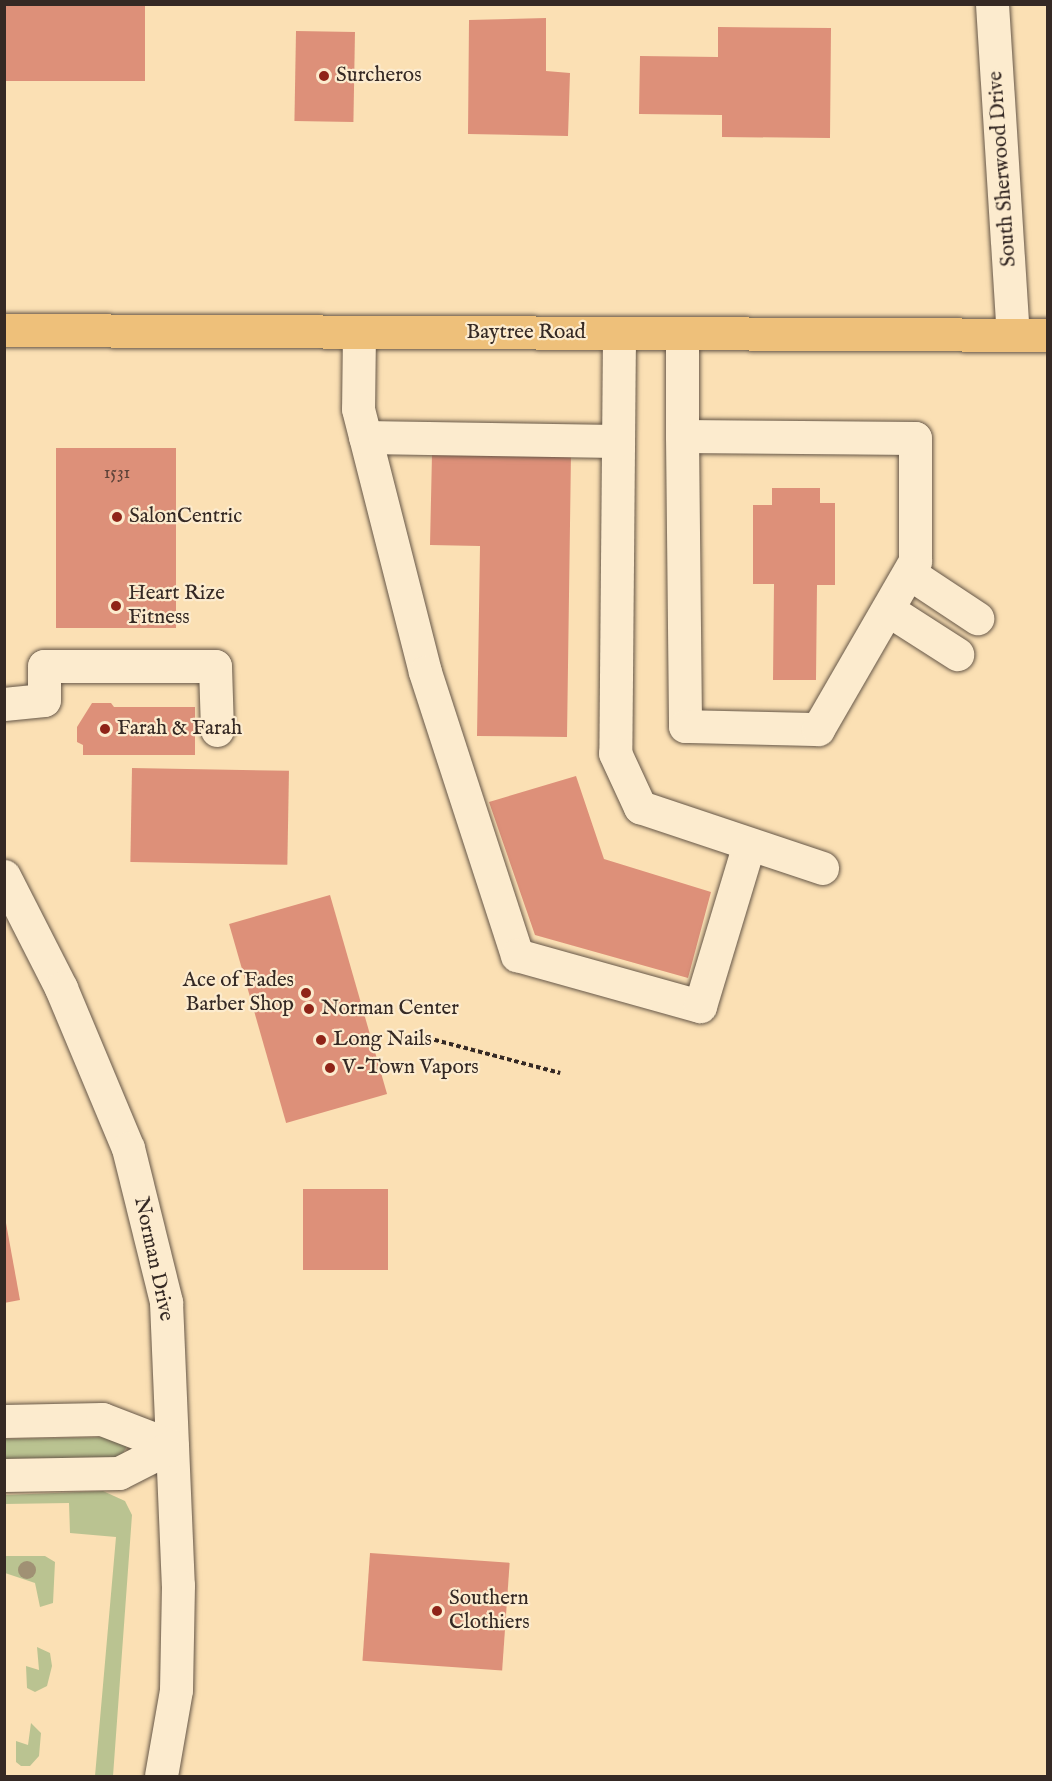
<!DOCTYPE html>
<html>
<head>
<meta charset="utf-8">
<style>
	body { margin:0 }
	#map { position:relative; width:1052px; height:1781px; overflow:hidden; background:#fbe0b4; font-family:"IM FELL English",serif }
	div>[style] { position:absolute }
	.green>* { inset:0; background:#bac391 }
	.building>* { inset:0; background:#dd9079; transform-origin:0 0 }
	.path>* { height:4px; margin-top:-2px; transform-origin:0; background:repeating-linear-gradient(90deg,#352924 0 4.5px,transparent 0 7.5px) }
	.roads { filter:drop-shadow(0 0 2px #665748) drop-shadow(0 0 2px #665748) }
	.minor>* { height:33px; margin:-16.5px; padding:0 16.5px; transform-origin:16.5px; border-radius:16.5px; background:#fcebce }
	.major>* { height:33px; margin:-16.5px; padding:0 16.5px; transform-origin:16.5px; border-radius:16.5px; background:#eec07a }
	.trees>* { width:18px; height:18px; margin:-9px; border-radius:50%; background:#a09174 }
	.dots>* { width:16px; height:16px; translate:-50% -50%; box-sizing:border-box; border:3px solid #fcebce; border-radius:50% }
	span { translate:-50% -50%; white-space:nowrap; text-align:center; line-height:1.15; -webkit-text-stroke:4.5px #fcebce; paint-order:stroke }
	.number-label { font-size:18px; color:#5f4339 }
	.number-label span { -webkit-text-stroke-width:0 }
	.poi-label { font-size:21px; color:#352924 }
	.left { translate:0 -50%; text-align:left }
	.right { translate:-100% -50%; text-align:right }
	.street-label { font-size:21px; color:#352924 }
	.frame { position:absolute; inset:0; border:6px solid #352924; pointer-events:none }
</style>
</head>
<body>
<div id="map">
	<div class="green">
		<i style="clip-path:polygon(117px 1437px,128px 1444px,121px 1457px,5px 1459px,4px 1439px)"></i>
		<i style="clip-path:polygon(103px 1491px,125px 1501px,132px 1515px,113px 1776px,95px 1776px,116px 1537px,70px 1533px,69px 1503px,4px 1504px,5px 1495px)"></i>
		<i style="clip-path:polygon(5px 1556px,45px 1556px,55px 1562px,53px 1603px,40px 1607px,35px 1583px,5px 1573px)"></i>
		<i style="clip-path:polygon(37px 1647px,50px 1653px,52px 1666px,47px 1686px,35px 1692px,27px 1688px,26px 1666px,39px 1670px)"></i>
		<i style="clip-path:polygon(31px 1723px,41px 1733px,39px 1756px,30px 1766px,21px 1766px,16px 1762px,16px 1741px,28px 1745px)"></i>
	</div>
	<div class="building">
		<i style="left:4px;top:4px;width:141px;height:77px"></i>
		<i style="clip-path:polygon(546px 18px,546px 71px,570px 73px,568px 136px,468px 134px,469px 20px)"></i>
		<i style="clip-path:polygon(718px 27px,831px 28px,830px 138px,722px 137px,722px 115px,639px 114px,640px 56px,718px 57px)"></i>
		<i style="left:296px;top:31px;width:59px;height:90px;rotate:1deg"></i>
		<i style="left:56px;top:448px;width:120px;height:180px"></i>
		<i style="clip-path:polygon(432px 454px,571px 454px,567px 737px,477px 736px,480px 546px,430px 545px)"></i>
		<i style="clip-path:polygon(772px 488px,820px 488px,820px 503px,835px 503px,835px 585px,817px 585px,816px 680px,773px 680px,774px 584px,753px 584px,753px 505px,772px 505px)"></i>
		<i style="clip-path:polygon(92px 703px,111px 703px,114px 707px,195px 707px,195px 755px,83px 755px,83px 745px,77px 742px,77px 727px)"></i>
		<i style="left:132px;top:768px;width:157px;height:94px;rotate:1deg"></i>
		<i style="clip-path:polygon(576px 776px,604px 859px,711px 892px,688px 978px,535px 935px,489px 802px)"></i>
		<i style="left:330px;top:895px;width:207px;height:105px;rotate:74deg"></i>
		<i style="left:388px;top:1189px;width:81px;height:85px;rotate:90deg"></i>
		<i style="clip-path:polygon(4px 1212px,20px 1300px,4px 1303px)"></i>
		<i style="left:370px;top:1553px;width:140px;height:108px;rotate:4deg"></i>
	</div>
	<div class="path">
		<i style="left:420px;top:1036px;width:145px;rotate:14.8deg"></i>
	</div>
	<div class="roads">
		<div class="minor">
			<i style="left:992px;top:4px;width:331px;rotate:86.4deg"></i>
			<i style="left:359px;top:332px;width:77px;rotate:90.7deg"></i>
			<i style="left:358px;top:409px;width:271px;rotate:75.7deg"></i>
			<i style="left:425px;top:672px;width:298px;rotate:72deg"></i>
			<i style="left:517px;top:955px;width:190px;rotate:15.6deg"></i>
			<i style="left:700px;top:1006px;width:169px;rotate:-73.2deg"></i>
			<i style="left:619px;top:334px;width:419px;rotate:90.5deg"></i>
			<i style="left:615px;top:753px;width:60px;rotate:65.2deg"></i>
			<i style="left:640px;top:807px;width:192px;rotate:18.5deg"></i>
			<i style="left:682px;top:334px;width:102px;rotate:90deg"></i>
			<i style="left:682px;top:436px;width:290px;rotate:89.4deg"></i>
			<i style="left:685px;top:726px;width:133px;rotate:1.3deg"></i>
			<i style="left:818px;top:729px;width:194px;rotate:-60deg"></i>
			<i style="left:915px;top:561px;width:123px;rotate:-90deg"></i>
			<i style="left:915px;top:438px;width:233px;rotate:-179.5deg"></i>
			<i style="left:365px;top:437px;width:251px;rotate:0.9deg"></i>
			<i style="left:909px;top:573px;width:82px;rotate:33.5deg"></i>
			<i style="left:890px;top:611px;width:80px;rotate:32.7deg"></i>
			<i style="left:4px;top:704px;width:40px;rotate:-5.7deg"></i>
			<i style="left:44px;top:700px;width:34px;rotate:-90deg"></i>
			<i style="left:44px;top:666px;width:171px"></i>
			<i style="left:215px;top:666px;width:64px;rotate:88.2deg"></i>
			<i style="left:4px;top:876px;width:126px;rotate:63deg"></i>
			<i style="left:61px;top:988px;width:173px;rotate:67.3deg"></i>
			<i style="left:128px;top:1148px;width:159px;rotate:76.1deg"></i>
			<i style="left:166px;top:1302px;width:283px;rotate:87.6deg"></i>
			<i style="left:178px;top:1585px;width:105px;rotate:91.1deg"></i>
			<i style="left:176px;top:1690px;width:87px;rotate:99.9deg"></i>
			<i style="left:4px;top:1421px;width:98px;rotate:-1.2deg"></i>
			<i style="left:102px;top:1419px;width:75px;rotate:21.1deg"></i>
			<i style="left:4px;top:1475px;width:115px;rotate:-1deg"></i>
			<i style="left:119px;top:1473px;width:59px;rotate:-27deg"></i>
		</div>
		<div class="major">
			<i style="left:4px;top:330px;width:1044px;rotate:0.27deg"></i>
		</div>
	</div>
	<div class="trees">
		<i style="left:27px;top:1570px"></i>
	</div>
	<div class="dots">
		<i style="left:324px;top:76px;background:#8f2418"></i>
		<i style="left:117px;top:517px;background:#8f2418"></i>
		<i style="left:116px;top:606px;background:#8f2418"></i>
		<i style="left:105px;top:729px;background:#8f2418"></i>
		<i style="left:306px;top:993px;background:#8f2418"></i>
		<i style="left:309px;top:1009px;background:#8f2418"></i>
		<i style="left:321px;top:1040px;background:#8f2418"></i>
		<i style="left:330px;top:1068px;background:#8f2418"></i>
		<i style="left:437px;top:1611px;background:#8f2418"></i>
	</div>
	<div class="number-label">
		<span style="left:117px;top:474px">1531</span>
	</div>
	<div class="poi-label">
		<span class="left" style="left:336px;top:76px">Surcheros</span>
		<span class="left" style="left:129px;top:517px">SalonCentric</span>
		<span class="left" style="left:128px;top:606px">Heart Rize<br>Fitness</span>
		<span class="left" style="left:117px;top:729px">Farah &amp; Farah</span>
		<span class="right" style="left:294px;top:993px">Ace of Fades<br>Barber Shop</span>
		<span class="left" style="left:321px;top:1009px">Norman Center</span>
		<span class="left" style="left:333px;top:1040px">Long Nails</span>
		<span class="left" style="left:342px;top:1068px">V-Town Vapors</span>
		<span class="left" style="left:449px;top:1611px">Southern<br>Clothiers</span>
	</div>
	<div class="street-label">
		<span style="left:1003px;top:169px;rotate:-94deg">South Sherwood Drive</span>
		<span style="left:526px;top:333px">Baytree Road</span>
		<span style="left:153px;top:1259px;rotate:78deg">Norman Drive</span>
	</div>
	<div class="frame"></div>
</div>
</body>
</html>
